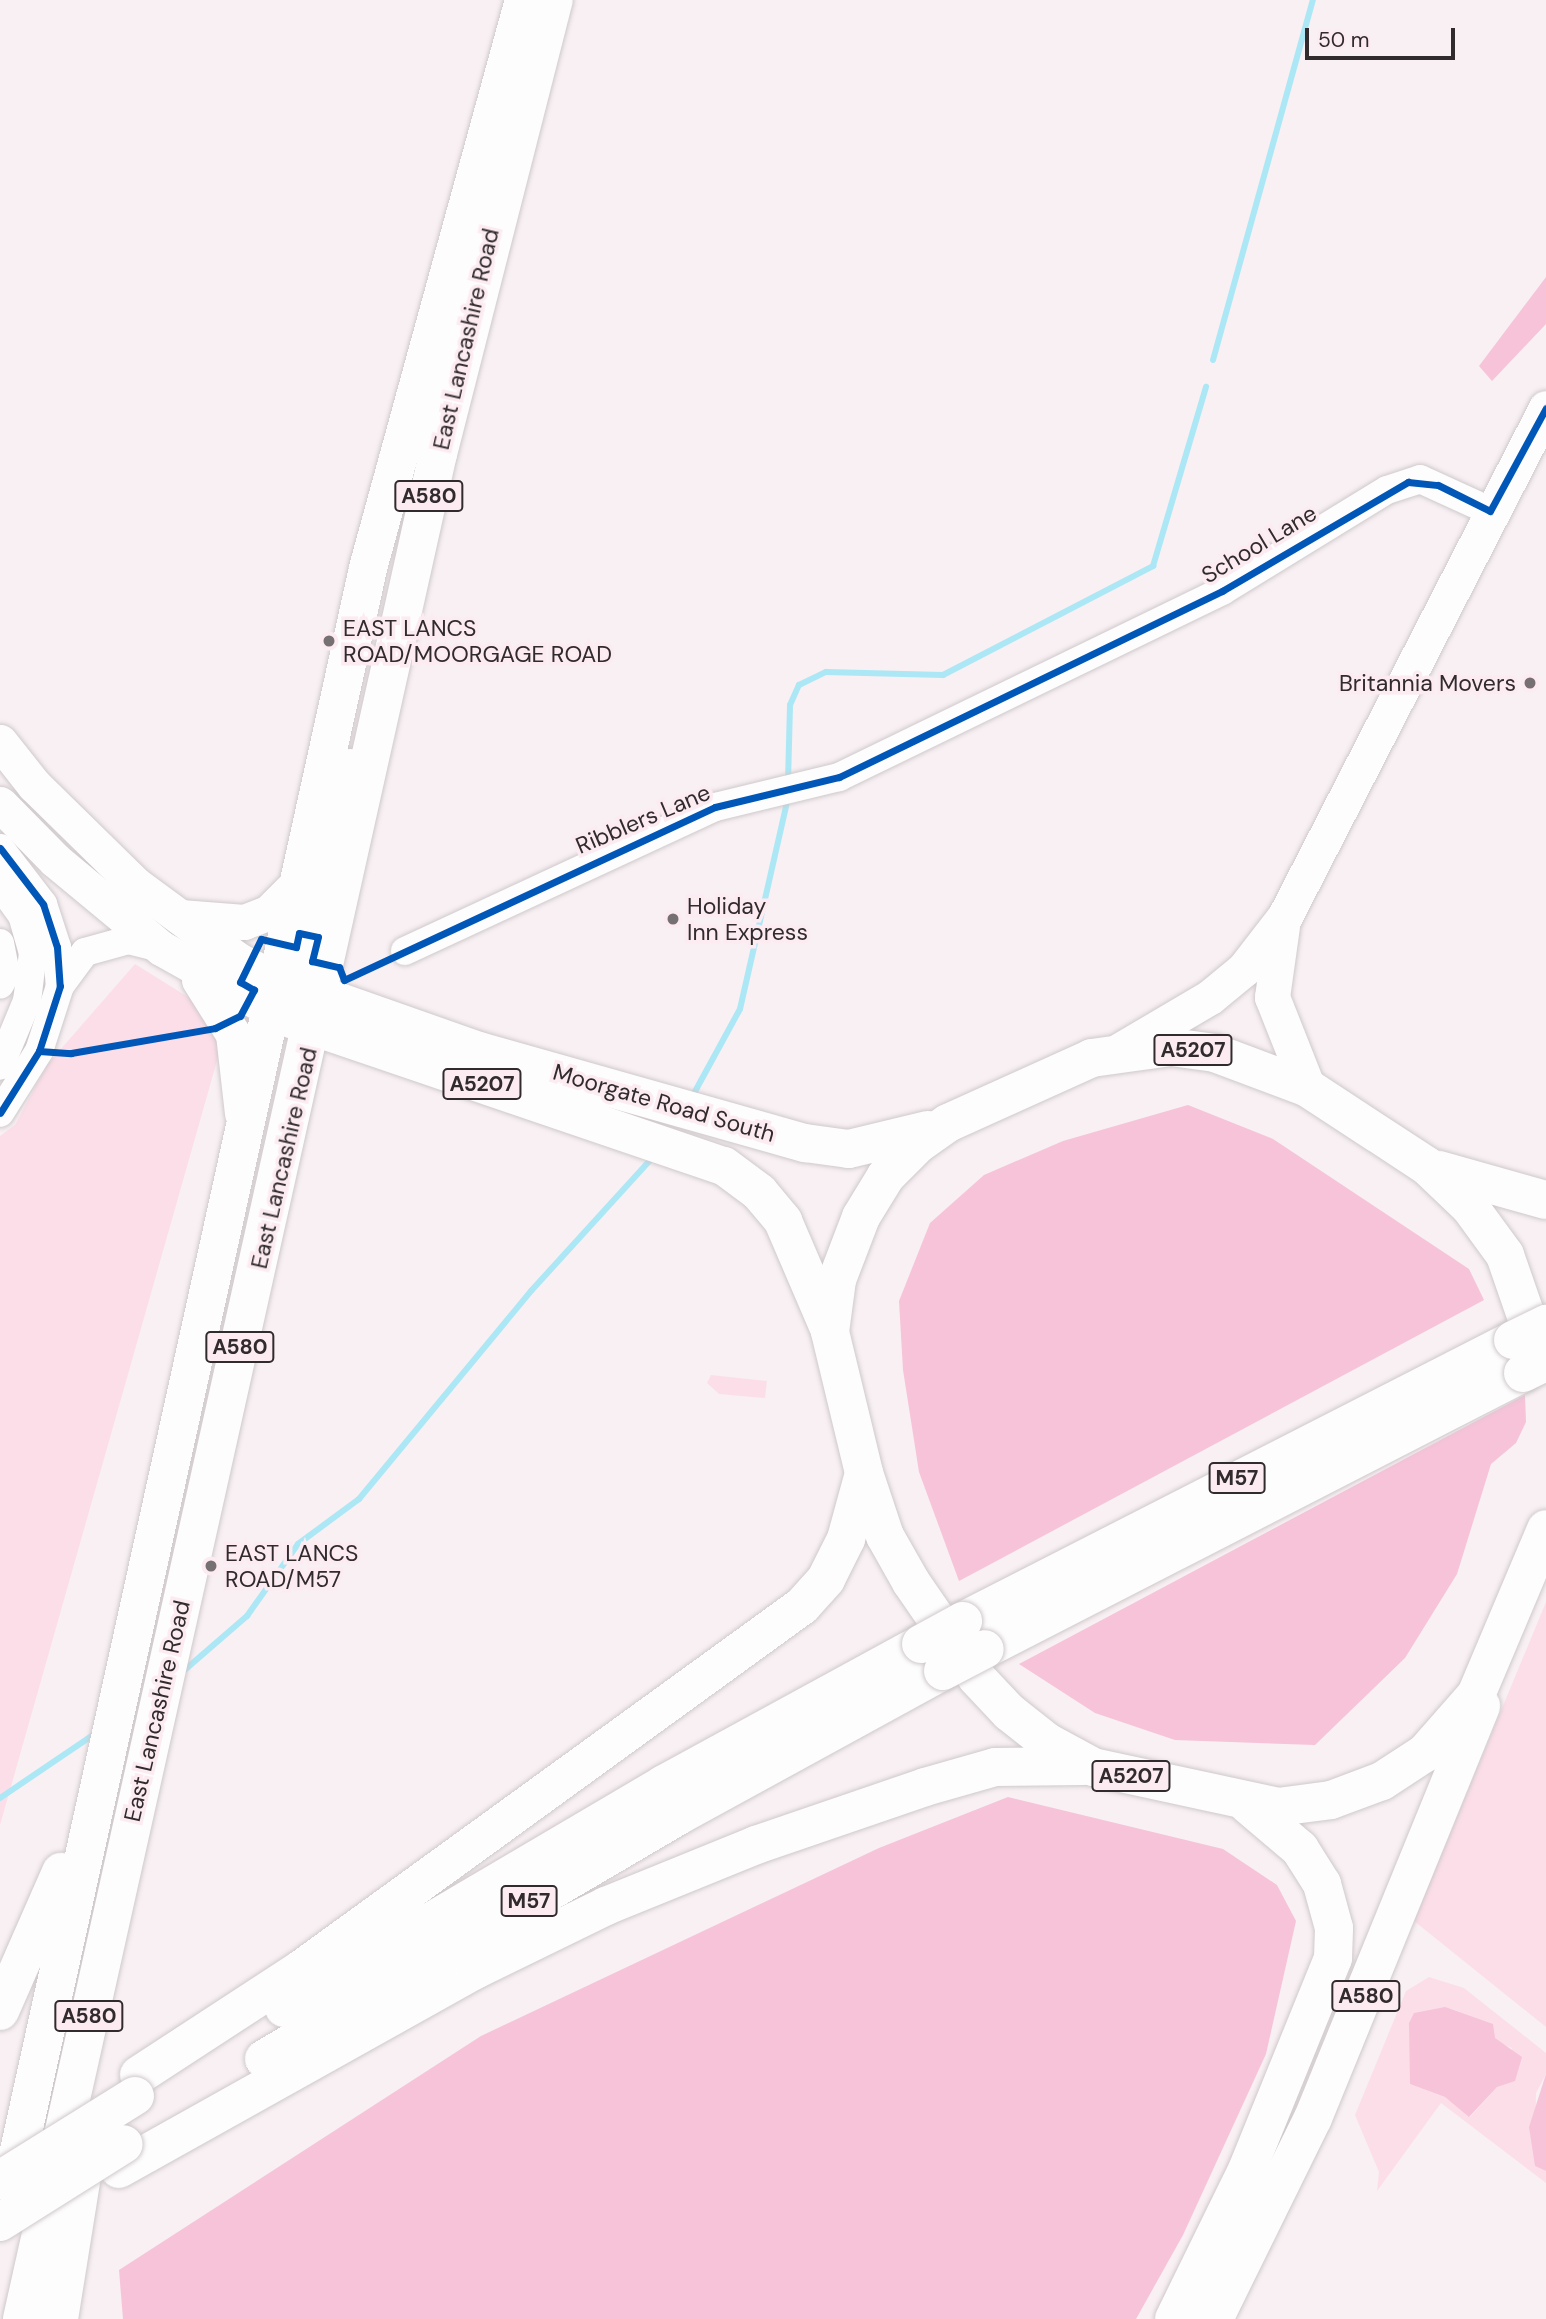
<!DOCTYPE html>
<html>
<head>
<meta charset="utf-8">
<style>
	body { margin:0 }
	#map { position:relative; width:1546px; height:2319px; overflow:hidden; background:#f8f0f3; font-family:"DM Sans",sans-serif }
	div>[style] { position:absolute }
	.green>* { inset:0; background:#fcdee9 }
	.forest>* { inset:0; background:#f6c3d9 }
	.stream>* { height:6px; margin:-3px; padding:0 3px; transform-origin:3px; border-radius:3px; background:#ace7f6 }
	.roads { filter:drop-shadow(0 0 2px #cfc9cb) drop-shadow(0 0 2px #cfc9cb) }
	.minor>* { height:28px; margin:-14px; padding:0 14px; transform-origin:14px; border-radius:14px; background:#fefdfd }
	.major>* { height:35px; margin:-17.5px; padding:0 17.5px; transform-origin:17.5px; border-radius:17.5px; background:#fefdfd }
	.highway>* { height:38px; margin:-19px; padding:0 19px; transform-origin:19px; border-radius:19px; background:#fefdfd }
	.bridges { filter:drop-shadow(0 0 2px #cfc9cb) drop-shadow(0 0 2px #cfc9cb) }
	.highway-bridge>* { height:38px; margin:-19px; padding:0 19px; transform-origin:19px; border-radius:19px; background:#fefdfd }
	.cycleway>* { height:7px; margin:-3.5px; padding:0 3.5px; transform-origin:3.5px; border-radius:3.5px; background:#0057b8 }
	.dots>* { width:19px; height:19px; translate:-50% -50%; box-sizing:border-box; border:4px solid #fcecf2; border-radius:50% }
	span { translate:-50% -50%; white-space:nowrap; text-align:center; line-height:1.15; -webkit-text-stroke:7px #fcecf2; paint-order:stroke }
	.shield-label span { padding:2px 5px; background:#fcecf2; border:2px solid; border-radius:5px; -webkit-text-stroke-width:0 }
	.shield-label { font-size:21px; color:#312b2e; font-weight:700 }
	.street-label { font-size:23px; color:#312b2e }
	.poi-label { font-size:23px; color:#312b2e }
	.left { translate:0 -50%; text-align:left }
	.right { translate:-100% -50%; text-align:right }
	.scale { position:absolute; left:1305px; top:28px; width:150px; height:32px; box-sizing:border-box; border:4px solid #312b2e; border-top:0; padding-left:9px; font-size:21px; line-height:24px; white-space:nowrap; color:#312b2e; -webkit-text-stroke:5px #fcecf2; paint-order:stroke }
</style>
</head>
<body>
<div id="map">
	<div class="green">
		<i style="clip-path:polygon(135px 964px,228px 1022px,0 1825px,0 1136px,15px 1125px,47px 1065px)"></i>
		<i style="clip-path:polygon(711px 1375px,767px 1381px,765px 1398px,719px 1394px,707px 1383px)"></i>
		<i style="clip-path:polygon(1546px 1602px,1546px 2027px,1414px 1921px)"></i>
		<i style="clip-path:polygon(evenodd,1429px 1977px,1464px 1988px,1546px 2053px,1546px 2074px,1536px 2093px,1535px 2166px,1546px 2171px,1546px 2183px,1441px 2103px,1377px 2191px,1379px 2172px,1355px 2115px,1406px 1991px,1429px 1977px,1414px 2013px,1512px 2048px,1497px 2087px,1470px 2117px,1445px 2097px,1410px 2084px,1414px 2013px)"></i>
	</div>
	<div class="forest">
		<i style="clip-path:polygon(1546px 277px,1546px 324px,1492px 381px,1479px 366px)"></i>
		<i style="clip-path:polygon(1188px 1105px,1273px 1139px,1469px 1269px,1484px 1300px,959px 1581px,919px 1472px,903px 1370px,899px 1301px,930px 1223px,984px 1175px,1063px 1141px)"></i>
		<i style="clip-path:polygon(1525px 1395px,1526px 1422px,1516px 1443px,1491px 1464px,1457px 1574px,1405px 1658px,1315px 1745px,1175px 1740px,1095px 1713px,1019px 1664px)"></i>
		<i style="clip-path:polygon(1008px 1797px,1223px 1849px,1277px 1885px,1296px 1921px,1266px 2054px,1183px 2235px,1136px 2319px,123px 2319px,119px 2270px,481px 2036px,879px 1848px)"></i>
		<i style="clip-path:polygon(1445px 2007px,1493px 2024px,1495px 2038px,1522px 2057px,1515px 2081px,1497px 2087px,1469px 2117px,1445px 2097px,1410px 2084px,1409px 2023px,1414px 2013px)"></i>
		<i style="clip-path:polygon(1546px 2074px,1546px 2171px,1535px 2166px,1529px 2127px)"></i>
	</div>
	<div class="stream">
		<i style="left:1213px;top:360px;width:374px;rotate:-74.5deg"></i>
		<i style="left:788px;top:782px;width:77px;rotate:-88.5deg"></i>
		<i style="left:790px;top:705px;width:22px;rotate:-66deg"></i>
		<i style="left:799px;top:685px;width:30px;rotate:-26deg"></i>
		<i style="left:826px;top:672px;width:117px;rotate:1.5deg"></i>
		<i style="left:943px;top:675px;width:237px;rotate:-27.4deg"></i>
		<i style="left:1153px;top:566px;width:187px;rotate:-73.5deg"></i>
		<i style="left:692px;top:1097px;width:100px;rotate:-61.4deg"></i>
		<i style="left:740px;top:1009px;width:217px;rotate:-77.2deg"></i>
		<i style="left:180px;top:1674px;width:89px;rotate:-40.9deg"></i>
		<i style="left:247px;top:1616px;width:88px;rotate:-54.7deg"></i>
		<i style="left:298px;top:1544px;width:76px;rotate:-36.4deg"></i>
		<i style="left:359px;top:1499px;width:270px;rotate:-50.4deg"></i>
		<i style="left:531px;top:1291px;width:183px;rotate:-47.7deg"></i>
		<i style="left:0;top:1798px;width:116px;rotate:-34.1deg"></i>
	</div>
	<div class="roads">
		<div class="minor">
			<i style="left:0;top:848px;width:71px;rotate:52.5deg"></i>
			<i style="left:43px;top:904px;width:45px;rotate:72deg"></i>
			<i style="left:57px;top:947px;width:39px;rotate:86deg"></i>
			<i style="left:60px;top:986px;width:68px;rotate:107.9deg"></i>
			<i style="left:39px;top:1051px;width:73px;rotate:122.2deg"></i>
			<i style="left:0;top:885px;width:37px;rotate:54deg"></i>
			<i style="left:22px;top:915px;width:40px;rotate:74deg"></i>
			<i style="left:33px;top:953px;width:48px;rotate:97.1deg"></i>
			<i style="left:27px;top:1001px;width:70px;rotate:112.6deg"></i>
			<i style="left:0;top:943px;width:31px;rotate:79deg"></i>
			<i style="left:6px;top:973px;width:13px;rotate:117deg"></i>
			<i style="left:405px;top:951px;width:342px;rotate:-24.9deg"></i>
			<i style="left:715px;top:807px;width:128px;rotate:-13.6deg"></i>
			<i style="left:839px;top:777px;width:426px;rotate:-25.9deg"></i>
			<i style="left:1222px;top:591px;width:193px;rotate:-31.5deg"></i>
			<i style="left:1387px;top:490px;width:35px;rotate:-18deg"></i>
			<i style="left:1420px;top:479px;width:77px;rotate:24.6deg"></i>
			<i style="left:60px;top:986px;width:42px;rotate:-53.7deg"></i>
			<i style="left:85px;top:952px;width:45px;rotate:-15.6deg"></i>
			<i style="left:128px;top:940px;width:34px;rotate:14deg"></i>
		</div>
		<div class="major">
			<i style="left:0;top:742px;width:55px;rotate:51.7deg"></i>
			<i style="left:34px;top:785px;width:141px;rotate:44.4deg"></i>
			<i style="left:135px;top:884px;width:128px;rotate:36.4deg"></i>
			<i style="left:238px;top:960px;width:42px;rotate:26.6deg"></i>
			<i style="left:0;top:804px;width:78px;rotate:45.5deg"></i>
			<i style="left:55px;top:860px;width:138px;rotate:39.7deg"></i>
			<i style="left:161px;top:948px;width:131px;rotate:29.3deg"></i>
			<i style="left:275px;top:1012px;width:22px;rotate:-39deg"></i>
			<i style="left:292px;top:998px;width:239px;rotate:-76deg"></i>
			<i style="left:180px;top:917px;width:64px;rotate:4.5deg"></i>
			<i style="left:244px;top:922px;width:26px;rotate:-21deg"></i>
			<i style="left:268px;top:913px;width:37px;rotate:-45deg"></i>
			<i style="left:1282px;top:926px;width:72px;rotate:98deg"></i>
			<i style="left:1272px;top:997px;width:98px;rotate:68.4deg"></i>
			<i style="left:199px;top:980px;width:64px;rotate:57.8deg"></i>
			<i style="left:233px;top:1034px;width:80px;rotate:83.5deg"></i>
			<i style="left:1120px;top:1050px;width:104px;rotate:-30.5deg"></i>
			<i style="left:1210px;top:997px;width:44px;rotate:-39.5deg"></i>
			<i style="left:1244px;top:969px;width:67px;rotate:-52.3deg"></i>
			<i style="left:1285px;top:916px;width:571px;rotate:-62.81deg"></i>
		</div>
		<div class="highway">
			<i style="left:297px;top:987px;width:193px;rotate:19.4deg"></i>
			<i style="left:479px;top:1051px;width:339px;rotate:15.8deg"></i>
			<i style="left:805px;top:1143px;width:44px;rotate:7.8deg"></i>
			<i style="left:849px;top:1149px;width:81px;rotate:-13.5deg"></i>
			<i style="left:291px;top:1019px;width:457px;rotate:18.8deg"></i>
			<i style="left:724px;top:1166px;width:44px;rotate:36.6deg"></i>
			<i style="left:759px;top:1192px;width:38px;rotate:50deg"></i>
			<i style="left:783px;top:1221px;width:114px;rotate:66.8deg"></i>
			<i style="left:1439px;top:1170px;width:111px;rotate:15.7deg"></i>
			<i style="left:1542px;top:1362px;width:113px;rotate:-109.1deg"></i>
			<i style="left:1505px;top:1255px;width:59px;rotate:-126.1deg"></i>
			<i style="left:1470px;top:1207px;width:59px;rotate:-136.4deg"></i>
			<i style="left:1427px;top:1166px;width:142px;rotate:-146.8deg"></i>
			<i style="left:1308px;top:1088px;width:99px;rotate:-159.4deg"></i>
			<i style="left:1215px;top:1053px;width:44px;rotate:-172.2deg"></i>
			<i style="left:1171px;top:1047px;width:80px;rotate:172.1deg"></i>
			<i style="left:1092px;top:1058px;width:158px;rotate:155.7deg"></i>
			<i style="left:948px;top:1123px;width:35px;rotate:145deg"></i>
			<i style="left:919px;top:1143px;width:47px;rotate:135deg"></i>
			<i style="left:886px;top:1176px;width:48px;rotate:121.4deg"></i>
			<i style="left:861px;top:1217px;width:67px;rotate:110.9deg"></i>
			<i style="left:837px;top:1280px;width:52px;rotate:97.7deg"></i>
			<i style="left:830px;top:1332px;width:145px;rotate:76.4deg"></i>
			<i style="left:864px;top:1473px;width:66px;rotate:71.6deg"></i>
			<i style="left:885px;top:1536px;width:53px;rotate:60.5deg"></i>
			<i style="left:911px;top:1582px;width:116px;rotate:55.5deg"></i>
			<i style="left:977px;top:1678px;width:47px;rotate:46.7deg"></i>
			<i style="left:1009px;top:1712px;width:48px;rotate:38.3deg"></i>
			<i style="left:1047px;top:1742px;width:52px;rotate:28.5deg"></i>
			<i style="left:1093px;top:1767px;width:189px;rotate:12.2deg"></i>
			<i style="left:1278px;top:1807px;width:53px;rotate:-7.5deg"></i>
			<i style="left:1331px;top:1800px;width:54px;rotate:-20.4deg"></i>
			<i style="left:1382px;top:1781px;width:51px;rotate:-33.1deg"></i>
			<i style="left:1425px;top:1753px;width:77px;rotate:-48.7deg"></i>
			<i style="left:1476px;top:1695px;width:180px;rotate:-67.1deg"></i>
			<i style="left:963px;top:1621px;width:618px;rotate:-27.06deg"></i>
			<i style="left:985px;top:1649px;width:605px;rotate:-27.16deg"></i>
			<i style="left:284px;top:2008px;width:441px;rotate:-30.5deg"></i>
			<i style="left:664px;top:1784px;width:293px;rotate:-28.6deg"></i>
			<i style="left:0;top:2011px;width:152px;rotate:-66.3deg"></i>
			<i style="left:264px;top:2059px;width:480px;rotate:-30.4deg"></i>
			<i style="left:678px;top:1816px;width:302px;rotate:-28.7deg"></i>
			<i style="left:139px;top:2075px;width:192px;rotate:-33.1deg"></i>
			<i style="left:300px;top:1970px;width:620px;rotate:-35.95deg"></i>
			<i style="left:802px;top:1606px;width:36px;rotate:-48deg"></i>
			<i style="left:826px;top:1579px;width:45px;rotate:-63.4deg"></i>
			<i style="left:846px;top:1539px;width:68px;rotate:-74.7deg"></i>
			<i style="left:119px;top:2169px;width:408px;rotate:-29.2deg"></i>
			<i style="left:475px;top:1970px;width:146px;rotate:-26deg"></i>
			<i style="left:606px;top:1906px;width:162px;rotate:-22.1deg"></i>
			<i style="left:756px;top:1845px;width:179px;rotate:-18.9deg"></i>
			<i style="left:925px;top:1787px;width:73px;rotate:-15.9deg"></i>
			<i style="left:995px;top:1767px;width:89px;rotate:-0.6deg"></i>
			<i style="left:9px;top:2196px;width:1667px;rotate:-77.56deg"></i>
			<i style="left:368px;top:568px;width:589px;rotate:-74.64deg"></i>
			<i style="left:22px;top:2319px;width:1911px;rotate:-77.43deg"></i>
			<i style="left:438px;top:454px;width:469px;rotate:-75.7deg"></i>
			<i style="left:59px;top:2319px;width:176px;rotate:-80.9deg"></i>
			<i style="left:1174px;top:2319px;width:166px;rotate:-63.9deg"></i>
			<i style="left:1247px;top:2170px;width:229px;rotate:-67.9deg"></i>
			<i style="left:1333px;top:1958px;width:30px;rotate:-88deg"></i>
			<i style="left:1334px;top:1928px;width:46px;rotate:-105.3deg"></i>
			<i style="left:1322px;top:1884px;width:41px;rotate:-122.2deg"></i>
			<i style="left:1300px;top:1849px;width:68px;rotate:-139.8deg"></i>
			<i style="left:1214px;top:2319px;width:224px;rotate:-63.8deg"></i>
			<i style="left:1313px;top:2118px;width:445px;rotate:-67.8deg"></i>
		</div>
	</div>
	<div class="bridges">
		<div class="highway-bridge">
			<i style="left:1513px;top:1340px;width:37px;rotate:-26deg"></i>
			<i style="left:1523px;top:1373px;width:25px;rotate:-26deg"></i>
			<i style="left:921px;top:1644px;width:48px;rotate:-28.7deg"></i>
			<i style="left:943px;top:1671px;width:47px;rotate:-27.6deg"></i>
			<i style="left:0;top:2180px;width:159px;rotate:-31.9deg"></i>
			<i style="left:0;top:2222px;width:146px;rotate:-32.2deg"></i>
		</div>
	</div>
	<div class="cycleway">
		<i style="left:0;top:848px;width:71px;rotate:52.5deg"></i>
		<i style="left:43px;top:904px;width:45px;rotate:72deg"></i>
		<i style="left:57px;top:947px;width:39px;rotate:86deg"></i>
		<i style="left:60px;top:986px;width:68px;rotate:107.9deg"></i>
		<i style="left:39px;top:1051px;width:73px;rotate:122.2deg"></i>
		<i style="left:39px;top:1051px;width:32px;rotate:4deg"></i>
		<i style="left:71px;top:1053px;width:146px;rotate:-9.8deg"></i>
		<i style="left:215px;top:1028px;width:28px;rotate:-26deg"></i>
		<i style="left:240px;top:1016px;width:30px;rotate:-62deg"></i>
		<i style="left:254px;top:990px;width:16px;rotate:-150deg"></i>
		<i style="left:240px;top:982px;width:48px;rotate:-64deg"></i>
		<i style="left:261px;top:939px;width:36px;rotate:13deg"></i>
		<i style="left:296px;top:947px;width:14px;rotate:-78deg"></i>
		<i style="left:299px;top:933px;width:19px;rotate:12deg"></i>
		<i style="left:318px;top:937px;width:25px;rotate:104deg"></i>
		<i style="left:312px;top:961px;width:28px;rotate:13deg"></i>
		<i style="left:339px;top:967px;width:14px;rotate:69deg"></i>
		<i style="left:344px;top:980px;width:409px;rotate:-25deg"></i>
		<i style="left:715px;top:807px;width:128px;rotate:-13.6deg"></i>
		<i style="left:839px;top:777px;width:426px;rotate:-25.9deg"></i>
		<i style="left:1222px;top:591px;width:216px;rotate:-30.4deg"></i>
		<i style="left:1408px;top:482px;width:30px;rotate:6deg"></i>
		<i style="left:1438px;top:485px;width:58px;rotate:26.6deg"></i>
		<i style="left:1490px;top:511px;width:117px;rotate:-61.5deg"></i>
	</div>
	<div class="dots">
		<i style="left:329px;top:641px;background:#777073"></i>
		<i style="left:1530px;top:683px;background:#777073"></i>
		<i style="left:673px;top:919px;background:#777073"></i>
		<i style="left:211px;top:1566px;background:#777073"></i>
	</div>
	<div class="shield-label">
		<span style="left:429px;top:496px">A580</span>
		<span style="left:1193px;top:1050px">A5207</span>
		<span style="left:482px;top:1084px">A5207</span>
		<span style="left:240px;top:1347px">A580</span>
		<span style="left:1237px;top:1478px">M57</span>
		<span style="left:1131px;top:1776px">A5207</span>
		<span style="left:529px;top:1901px">M57</span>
		<span style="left:1366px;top:1996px">A580</span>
		<span style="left:89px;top:2016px">A580</span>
	</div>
	<div class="street-label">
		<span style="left:466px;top:339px;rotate:-77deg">East Lancashire Road</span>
		<span style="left:1259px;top:544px;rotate:-31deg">School Lane</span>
		<span style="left:643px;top:819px;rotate:-23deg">Ribblers Lane</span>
		<span style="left:664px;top:1103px;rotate:16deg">Moorgate Road South</span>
		<span style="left:284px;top:1158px;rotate:-77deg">East Lancashire Road</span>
		<span style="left:157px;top:1711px;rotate:-77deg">East Lancashire Road</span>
	</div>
	<div class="poi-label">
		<span class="left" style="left:343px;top:641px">EAST LANCS<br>ROAD/MOORGAGE ROAD</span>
		<span class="right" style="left:1516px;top:683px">Britannia Movers</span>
		<span class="left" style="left:687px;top:919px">Holiday<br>Inn Express</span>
		<span class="left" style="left:225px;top:1566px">EAST LANCS<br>ROAD/M57</span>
	</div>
	<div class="scale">50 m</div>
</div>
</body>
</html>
